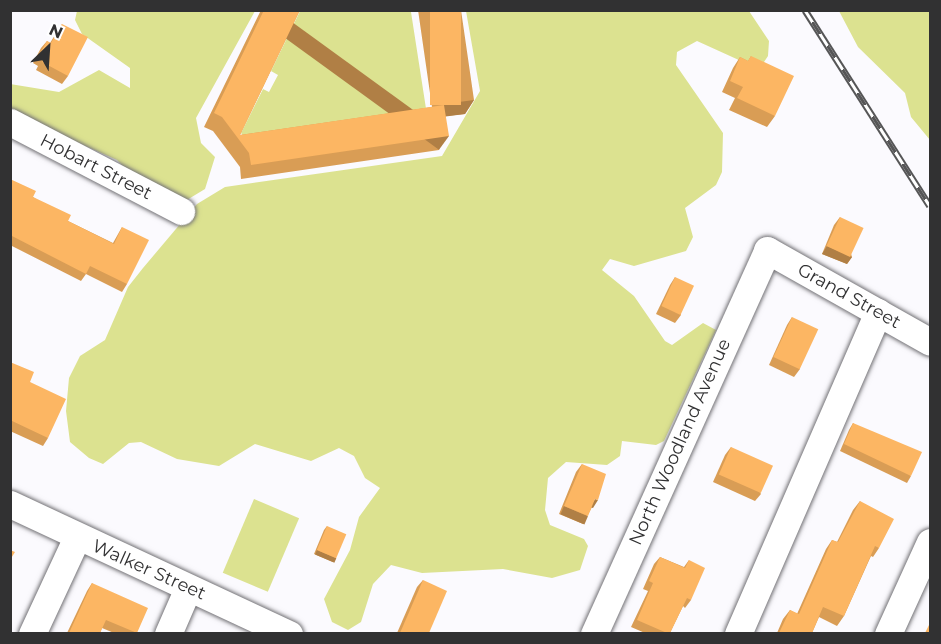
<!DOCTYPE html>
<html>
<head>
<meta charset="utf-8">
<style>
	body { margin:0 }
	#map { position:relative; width:941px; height:644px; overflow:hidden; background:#fbfafe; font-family:Montserrat,sans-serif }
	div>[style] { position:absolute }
	.green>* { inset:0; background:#dce290; transform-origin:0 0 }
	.roads { filter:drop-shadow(0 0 2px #737276) drop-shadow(0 0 2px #737276) }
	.minor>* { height:27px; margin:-13.5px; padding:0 13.5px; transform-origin:13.5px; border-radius:13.5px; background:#fff }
	.rail>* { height:7px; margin-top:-3.5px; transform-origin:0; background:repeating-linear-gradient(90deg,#fff 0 14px,#565657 0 28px); box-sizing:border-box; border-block:2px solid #565657 }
	.wall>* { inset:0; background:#d99d55 }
	.shaded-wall>* { inset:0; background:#b07f45; transform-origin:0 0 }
	.building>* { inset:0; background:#fcb663; transform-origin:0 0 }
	span { translate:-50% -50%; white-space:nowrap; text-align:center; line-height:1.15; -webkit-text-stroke:4.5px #fff; paint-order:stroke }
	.street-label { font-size:18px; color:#313132 }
	.frame { position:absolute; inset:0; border:12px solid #313132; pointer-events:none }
	.north { position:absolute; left:18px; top:18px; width:60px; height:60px; -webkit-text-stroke:4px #fff; paint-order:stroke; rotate:25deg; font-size:16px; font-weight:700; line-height:24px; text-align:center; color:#313132 }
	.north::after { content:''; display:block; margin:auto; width:21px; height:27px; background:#313132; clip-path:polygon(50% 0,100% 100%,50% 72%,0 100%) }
</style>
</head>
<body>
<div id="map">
	<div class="green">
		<i style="clip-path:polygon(407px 10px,411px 12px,427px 115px,247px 141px,241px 133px,263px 89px,269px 92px,278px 75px,271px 71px,300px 11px)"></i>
		<i style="clip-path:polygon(77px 11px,255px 11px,196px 118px,201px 143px,215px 157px,205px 189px,167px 212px,117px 160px,11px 113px,10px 84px,59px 92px,99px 70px,130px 88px,130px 68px,82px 34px,75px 20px)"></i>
		<i style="clip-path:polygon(466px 11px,749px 11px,769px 41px,768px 56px,764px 62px,741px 61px,697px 41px,677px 52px,676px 65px,723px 133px,722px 172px,716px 185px,685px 208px,693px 237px,686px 251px,634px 266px,610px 259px,602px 270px,634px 296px,665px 341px,672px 345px,703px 323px,716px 330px,664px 441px,656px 445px,622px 441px,620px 456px,607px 465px,566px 462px,548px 478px,545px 510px,550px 525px,584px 539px,588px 546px,580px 570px,552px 578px,503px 569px,422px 573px,391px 565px,373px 584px,361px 622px,348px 630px,332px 622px,324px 599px,350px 550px,359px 517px,380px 488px,365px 478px,354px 456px,339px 448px,311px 461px,255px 444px,219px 466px,177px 459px,141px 442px,129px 443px,103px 464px,89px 458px,70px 442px,66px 411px,69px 378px,80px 356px,105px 340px,128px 287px,143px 268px,197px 204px,225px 187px,442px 156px,480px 91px)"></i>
		<i style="clip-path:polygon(839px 11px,930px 11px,930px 140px,911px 117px,905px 93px,858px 47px)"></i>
		<i style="left:254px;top:499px;width:49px;height:80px;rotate:23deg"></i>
	</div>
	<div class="roads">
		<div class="minor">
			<i style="left:10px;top:122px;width:193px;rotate:27.5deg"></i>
			<i style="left:10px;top:504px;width:308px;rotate:25deg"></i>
			<i style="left:32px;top:634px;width:107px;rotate:-65.1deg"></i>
			<i style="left:168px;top:634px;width:50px;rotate:-66.5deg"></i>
			<i style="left:594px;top:634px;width:421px;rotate:-65.7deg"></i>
			<i style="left:767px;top:250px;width:187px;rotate:29.4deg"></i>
			<i style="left:738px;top:634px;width:351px;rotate:-66.5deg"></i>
			<i style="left:888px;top:634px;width:101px;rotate:-65.5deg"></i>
		</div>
	</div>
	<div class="rail">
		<i style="left:805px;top:10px;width:232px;rotate:57.5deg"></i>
	</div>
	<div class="wall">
		<i style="clip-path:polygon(261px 10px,300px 10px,240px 135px,432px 107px,418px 10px,461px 10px,474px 100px,465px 114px,446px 116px,439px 150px,241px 179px,240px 167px,213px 131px,204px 127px)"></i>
		<i style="clip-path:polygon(62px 24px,68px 76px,62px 84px,36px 70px,38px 66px,33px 63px,41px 48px,47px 41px,50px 43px)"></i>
		<i style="clip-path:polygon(751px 56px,775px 116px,767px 127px,729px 110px,735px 98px,722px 92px,733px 68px,740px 57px,748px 61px)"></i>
		<i style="clip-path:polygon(10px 179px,33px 197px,68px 221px,113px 243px,122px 227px,127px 284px,122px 292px,86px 274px,81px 281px,10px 245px)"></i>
		<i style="clip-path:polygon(840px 217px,852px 257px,847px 264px,822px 254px,834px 225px)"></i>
		<i style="clip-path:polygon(675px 277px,681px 315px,675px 323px,656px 314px,670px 285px)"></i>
		<i style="clip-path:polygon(792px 317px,800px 369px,794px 377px,769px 365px,787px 325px)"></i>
		<i style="clip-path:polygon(10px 362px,30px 382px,48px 438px,43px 446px,10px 431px)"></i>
		<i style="clip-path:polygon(853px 423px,911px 476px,907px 483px,840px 451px,849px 430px)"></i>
		<i style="clip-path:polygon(731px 447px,761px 494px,755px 501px,713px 482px,725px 455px)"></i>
		<i style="clip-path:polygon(582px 464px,593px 508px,592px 507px,583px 524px,559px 514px,576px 472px)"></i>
		<i style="clip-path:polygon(860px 501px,879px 548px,873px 557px,871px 556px,844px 616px,837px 626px,819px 617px,812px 633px,777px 633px,783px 619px,790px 610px,797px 614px,826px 549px,832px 540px,837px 542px,853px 510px)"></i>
		<i style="clip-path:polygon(327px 526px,336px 558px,333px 562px,314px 554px,324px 530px)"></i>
		<i style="clip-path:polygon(660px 557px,684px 567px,689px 560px,691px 600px,685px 608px,683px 606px,670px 633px,645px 633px,631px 627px,648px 591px,643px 589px,654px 564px)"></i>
		<i style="clip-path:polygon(423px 580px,429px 633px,397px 633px,417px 587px)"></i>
		<i style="clip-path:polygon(92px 583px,136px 633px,114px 633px,102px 628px,100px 633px,67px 633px,87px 591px)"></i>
	</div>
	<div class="shaded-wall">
		<i style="clip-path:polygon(474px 100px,465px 114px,434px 118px,444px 104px)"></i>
		<i style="left:449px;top:136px;width:17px;height:200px;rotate:126deg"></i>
		<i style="clip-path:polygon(827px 246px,852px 257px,847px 264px,822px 254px)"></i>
		<i style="clip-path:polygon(595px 499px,598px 500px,593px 508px,590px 507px)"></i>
		<i style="left:564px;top:506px;width:26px;height:9px;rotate:23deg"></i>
		<i style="left:317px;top:550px;width:21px;height:5px;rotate:23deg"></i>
	</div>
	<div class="building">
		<i style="clip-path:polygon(264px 10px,300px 10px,240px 135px,444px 105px,449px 136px,251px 165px,249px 153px,222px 117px,214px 113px)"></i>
		<i style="left:430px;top:10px;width:31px;height:95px"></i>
		<i style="clip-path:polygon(62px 24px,88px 37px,68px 76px,42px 62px,44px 58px,39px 55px,47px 41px,51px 43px)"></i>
		<i style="clip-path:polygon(751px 56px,794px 76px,775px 116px,737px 98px,743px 87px,730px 81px,740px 57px,748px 61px)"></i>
		<i style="clip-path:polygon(10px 179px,36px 191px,33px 197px,71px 215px,68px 221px,114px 244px,122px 227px,149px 240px,127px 284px,90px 266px,86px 274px,10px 235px)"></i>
		<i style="left:840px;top:217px;width:26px;height:32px;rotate:25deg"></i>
		<i style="left:675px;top:277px;width:21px;height:32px;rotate:25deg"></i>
		<i style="left:792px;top:317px;width:29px;height:44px;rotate:25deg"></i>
		<i style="clip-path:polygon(10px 362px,34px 372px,30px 382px,66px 399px,48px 438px,10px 420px)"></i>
		<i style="clip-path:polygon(853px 423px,922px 452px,911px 476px,844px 444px)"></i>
		<i style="left:731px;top:447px;width:46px;height:30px;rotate:24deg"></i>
		<i style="clip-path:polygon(582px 464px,606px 474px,598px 500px,595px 499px,588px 516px,564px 506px)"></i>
		<i style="clip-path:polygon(860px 501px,894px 519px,879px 548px,875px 546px,844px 616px,823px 607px,812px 633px,779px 633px,790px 610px,799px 614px,832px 540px,838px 542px)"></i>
		<i style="left:327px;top:526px;width:21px;height:26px;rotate:23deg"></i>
		<i style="clip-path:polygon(10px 550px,15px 552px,10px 560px)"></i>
		<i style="clip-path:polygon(660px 557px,685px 568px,689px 560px,705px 568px,691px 600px,687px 598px,670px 633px,667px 633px,637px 620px,653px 583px,649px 581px)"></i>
		<i style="clip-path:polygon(423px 580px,447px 591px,429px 633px,400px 633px)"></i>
		<i style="clip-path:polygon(92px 583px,148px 608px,137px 633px,106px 620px,100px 633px,69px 633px)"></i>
		<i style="clip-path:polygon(929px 625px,930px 626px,930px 633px,925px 633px)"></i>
	</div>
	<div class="street-label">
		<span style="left:96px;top:167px;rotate:27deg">Hobart Street</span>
		<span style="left:849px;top:296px;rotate:29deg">Grand Street</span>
		<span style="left:680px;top:442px;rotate:-66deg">North Woodland Avenue</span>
		<span style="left:149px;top:570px;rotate:24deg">Walker Street</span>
	</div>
	<div class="frame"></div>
	<div class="north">N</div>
</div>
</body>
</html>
